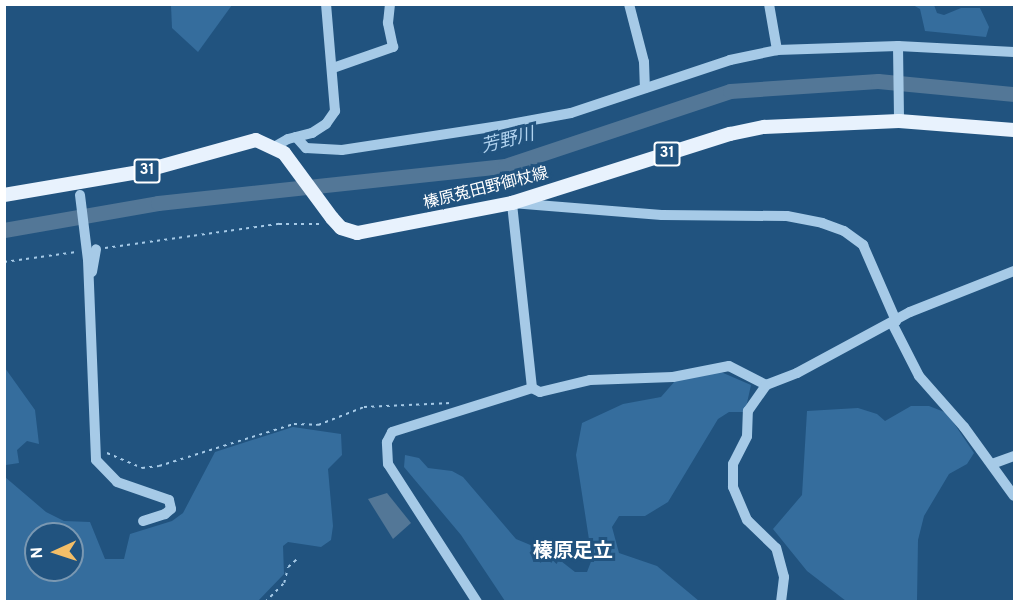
<!DOCTYPE html>
<html>
<head>
<meta charset="utf-8">
<style>
	body { margin:0 }
	#map { position:relative; width:1019px; height:606px; overflow:hidden; background:#21537f; font-family:Overpass,"Noto Sans JP",sans-serif }
	div>[style] { position:absolute }
	.green>* { inset:0; background:#356d9d }
	.water>* { inset:0; background:#537797 }
	.river>* { height:15px; margin:-7.5px; padding:0 7.5px; transform-origin:7.5px; border-radius:7.5px; background:#537797 }
	.path>* { height:1.5px; margin-top:-0.75px; transform-origin:0; background:repeating-linear-gradient(90deg,#a6cae7 0 3px,transparent 0 7.5px) }
	.minor>* { height:10px; margin:-5px; padding:0 5px; transform-origin:5px; border-radius:5px; background:#a6cae7 }
	.major>* { height:14px; margin:-7px; padding:0 7px; transform-origin:7px; border-radius:7px; background:#e8f2fd }
	.minor-bridge>* { height:10px; margin:-5px; padding:0 5px; transform-origin:5px; border-radius:5px; background:#a6cae7 }
	span { translate:-50% -50%; white-space:nowrap; text-align:center; line-height:1.15; -webkit-text-stroke:6px #21537f; paint-order:stroke }
	.shield-label span { padding:2px 4px; background:#21537f; border:2px solid; border-radius:4px; -webkit-text-stroke-width:0 }
	.shield-label { font-size:15px; color:#fff; font-weight:700 }
	.street-label { font-size:16px; color:#fff }
	.water-label { font-size:18px; color:#b1d3ef; font-style:italic }
	.quarter-label { font-size:20px; color:#fff; font-weight:700 }
	.frame { position:absolute; inset:0; border:6px solid #fff; pointer-events:none }
	.north { position:absolute; left:24px; top:522px; width:60px; height:60px; box-sizing:border-box; background:#21537f; border:2px solid #7a98b2; border-radius:50%; rotate:267deg; font-size:16px; font-weight:700; line-height:24px; text-align:center; color:#fff }
	.north::after { content:''; display:block; margin:auto; width:21px; height:27px; background:#f3be68; clip-path:polygon(50% 0,100% 100%,50% 72%,0 100%) }
</style>
</head>
<body>
<div id="map">
	<div class="green">
		<i style="clip-path:polygon(171px 5px,171px 4px,232px 5px,198px 52px,172px 28px)"></i>
		<i style="clip-path:polygon(913px 5px,934px 5px,937px 13px,944px 15px,961px 8px,980px 8px,989px 27px,986px 37px,925px 31px,920px 9px)"></i>
		<i style="clip-path:polygon(5px 368px,35px 410px,39px 444px,27px 441px,17px 450px,19px 463px,6px 465px)"></i>
		<i style="clip-path:polygon(721px 372px,751px 385px,745px 412px,729px 412px,718px 419px,668px 502px,645px 516px,619px 516px,612px 527px,619px 553px,657px 566px,699px 601px,505px 601px,461px 535px,404px 467px,405px 455px,419px 458px,428px 468px,452px 471px,463px 477px,516px 539px,552px 554px,575px 572px,587px 572px,592px 559px,576px 455px,582px 423px,623px 404px,661px 397px,675px 381px)"></i>
		<i style="clip-path:polygon(911px 406px,929px 406px,947px 413px,974px 453px,967px 464px,949px 474px,924px 516px,918px 540px,917px 601px,846px 601px,807px 571px,773px 529px,802px 495px,807px 411px,858px 408px,877px 414px,885px 421px)"></i>
		<i style="clip-path:polygon(evenodd,293px 427px,341px 434px,342px 455px,328px 469px,333px 526px,331px 540px,321px 547px,288px 542px,283px 546px,284px 574px,258px 601px,5px 601px,5px 477px,46px 512px,64px 521px,90px 522px,105px 559px,124px 559px,130px 534px,172px 521px,183px 513px,215px 452px,293px 427px,36px 534px,72px 534px,72px 570px,36px 570px,36px 534px)"></i>
	</div>
	<div class="water">
		<i style="clip-path:polygon(387px 493px,411px 523px,393px 539px,368px 499px)"></i>
	</div>
	<div class="river">
		<i style="left:4px;top:230px;width:156px;rotate:-9.9deg"></i>
		<i style="left:158px;top:203px;width:349px;rotate:-6.1deg"></i>
		<i style="left:505px;top:166px;width:237px;rotate:-18.4deg"></i>
		<i style="left:730px;top:91px;width:148px;rotate:-3.9deg"></i>
		<i style="left:878px;top:81px;width:137px;rotate:5.5deg"></i>
	</div>
	<div class="path">
		<i style="left:105px;top:248px;width:176px;rotate:-7.9deg"></i>
		<i style="left:279px;top:224px;width:44px"></i>
		<i style="left:4px;top:262px;width:73px;rotate:-7.9deg"></i>
		<i style="left:107px;top:453px;width:38px;rotate:23deg"></i>
		<i style="left:142px;top:468px;width:17px;rotate:-7deg"></i>
		<i style="left:159px;top:466px;width:141px;rotate:-17.3deg"></i>
		<i style="left:294px;top:424px;width:24px;rotate:2deg"></i>
		<i style="left:318px;top:425px;width:49px;rotate:-21.4deg"></i>
		<i style="left:364px;top:407px;width:87px;rotate:-2.6deg"></i>
		<i style="left:265px;top:602px;width:27px;rotate:-45deg"></i>
		<i style="left:284px;top:583px;width:16px;rotate:-76deg"></i>
		<i style="left:288px;top:567px;width:12px;rotate:-42deg"></i>
	</div>
	<div class="minor">
		<i style="left:629px;top:4px;width:60px;rotate:75.5deg"></i>
		<i style="left:644px;top:62px;width:26px;rotate:88deg"></i>
		<i style="left:769px;top:4px;width:47px;rotate:80.1deg"></i>
		<i style="left:898px;top:46px;width:75px;rotate:89.2deg"></i>
		<i style="left:333px;top:68px;width:64px;rotate:-19.3deg"></i>
		<i style="left:393px;top:47px;width:25px;rotate:-102deg"></i>
		<i style="left:388px;top:23px;width:19px;rotate:-84deg"></i>
		<i style="left:296px;top:137px;width:15px;rotate:48deg"></i>
		<i style="left:306px;top:148px;width:36px;rotate:3deg"></i>
		<i style="left:342px;top:150px;width:171px;rotate:-8.7deg"></i>
		<i style="left:511px;top:124px;width:61px;rotate:-10.4deg"></i>
		<i style="left:571px;top:113px;width:168px;rotate:-18.4deg"></i>
		<i style="left:730px;top:60px;width:48px;rotate:-12deg"></i>
		<i style="left:777px;top:50px;width:121px;rotate:-1.9deg"></i>
		<i style="left:898px;top:46px;width:116px;rotate:3deg"></i>
		<i style="left:274px;top:147px;width:16px;rotate:-30deg"></i>
		<i style="left:288px;top:139px;width:25px;rotate:-14deg"></i>
		<i style="left:312px;top:133px;width:17px;rotate:-33deg"></i>
		<i style="left:326px;top:124px;width:16px;rotate:-55deg"></i>
		<i style="left:335px;top:111px;width:107px;rotate:-94.8deg"></i>
		<i style="left:88px;top:260px;width:200px;rotate:87.7deg"></i>
		<i style="left:96px;top:460px;width:30px;rotate:46deg"></i>
		<i style="left:117px;top:482px;width:55px;rotate:19.1deg"></i>
		<i style="left:169px;top:500px;width:9px;rotate:77deg"></i>
		<i style="left:171px;top:509px;width:8px;rotate:140deg"></i>
		<i style="left:165px;top:514px;width:23px;rotate:162deg"></i>
		<i style="left:92px;top:272px;width:23px;rotate:-80deg"></i>
		<i style="left:892px;top:323px;width:59px;rotate:63deg"></i>
		<i style="left:919px;top:376px;width:68px;rotate:48.6deg"></i>
		<i style="left:964px;top:427px;width:85px;rotate:54.1deg"></i>
		<i style="left:532px;top:388px;width:186px;rotate:-96.2deg"></i>
		<i style="left:512px;top:203px;width:150px;rotate:4.6deg"></i>
		<i style="left:662px;top:215px;width:125px;rotate:0.5deg"></i>
		<i style="left:787px;top:216px;width:36px;rotate:11deg"></i>
		<i style="left:822px;top:223px;width:23px;rotate:20deg"></i>
		<i style="left:844px;top:231px;width:24px;rotate:36deg"></i>
		<i style="left:863px;top:245px;width:83px;rotate:66.5deg"></i>
		<i style="left:992px;top:464px;width:23px;rotate:-20deg"></i>
		<i style="left:477px;top:602px;width:164px;rotate:-122.8deg"></i>
		<i style="left:388px;top:464px;width:22px;rotate:-93deg"></i>
		<i style="left:387px;top:442px;width:11px;rotate:-63deg"></i>
		<i style="left:392px;top:432px;width:147px;rotate:-17.4deg"></i>
		<i style="left:532px;top:388px;width:9px;rotate:27deg"></i>
		<i style="left:540px;top:392px;width:51px;rotate:-13.5deg"></i>
		<i style="left:590px;top:380px;width:83px;rotate:-2.1deg"></i>
		<i style="left:673px;top:377px;width:57px;rotate:-11.1deg"></i>
		<i style="left:729px;top:366px;width:42px;rotate:27.2deg"></i>
		<i style="left:781px;top:602px;width:25px;rotate:-83deg"></i>
		<i style="left:784px;top:577px;width:30px;rotate:-105deg"></i>
		<i style="left:776px;top:548px;width:40px;rotate:-136deg"></i>
		<i style="left:747px;top:520px;width:36px;rotate:-113deg"></i>
		<i style="left:733px;top:487px;width:23px;rotate:-90deg"></i>
		<i style="left:733px;top:464px;width:31px;rotate:-63deg"></i>
		<i style="left:747px;top:436px;width:25px;rotate:-88deg"></i>
		<i style="left:748px;top:411px;width:32px;rotate:-55deg"></i>
		<i style="left:766px;top:385px;width:33px;rotate:-21deg"></i>
		<i style="left:797px;top:373px;width:128px;rotate:-28.4deg"></i>
		<i style="left:910px;top:312px;width:112px;rotate:-21.5deg"></i>
	</div>
	<div class="major">
		<i style="left:4px;top:195px;width:142px;rotate:-9.7deg"></i>
		<i style="left:144px;top:171px;width:116px;rotate:-15.5deg"></i>
		<i style="left:256px;top:140px;width:31px;rotate:25deg"></i>
		<i style="left:284px;top:153px;width:81px;rotate:53.6deg"></i>
		<i style="left:332px;top:218px;width:13px;rotate:48deg"></i>
		<i style="left:341px;top:228px;width:17px;rotate:17deg"></i>
		<i style="left:357px;top:233px;width:158px;rotate:-11deg"></i>
		<i style="left:512px;top:203px;width:229px;rotate:-17.6deg"></i>
		<i style="left:730px;top:134px;width:35px;rotate:-12deg"></i>
		<i style="left:764px;top:127px;width:135px;rotate:-2.5deg"></i>
		<i style="left:899px;top:121px;width:115px;rotate:4.5deg"></i>
	</div>
	<div class="minor-bridge">
		<i style="left:80px;top:195px;width:65px;rotate:83deg"></i>
	</div>
	<div class="shield-label">
		<span style="left:667px;top:154px">31</span>
		<span style="left:147px;top:171px">31</span>
	</div>
	<div class="street-label">
		<span style="left:486px;top:189px;rotate:-14deg">榛原菟田野御杖線</span>
	</div>
	<div class="water-label">
		<span style="left:508px;top:142px;rotate:-14deg">芳野川</span>
	</div>
	<div class="quarter-label">
		<span style="left:573px;top:552px">榛原足立</span>
	</div>
	<div class="frame"></div>
	<div class="north">N</div>
</div>
</body>
</html>
